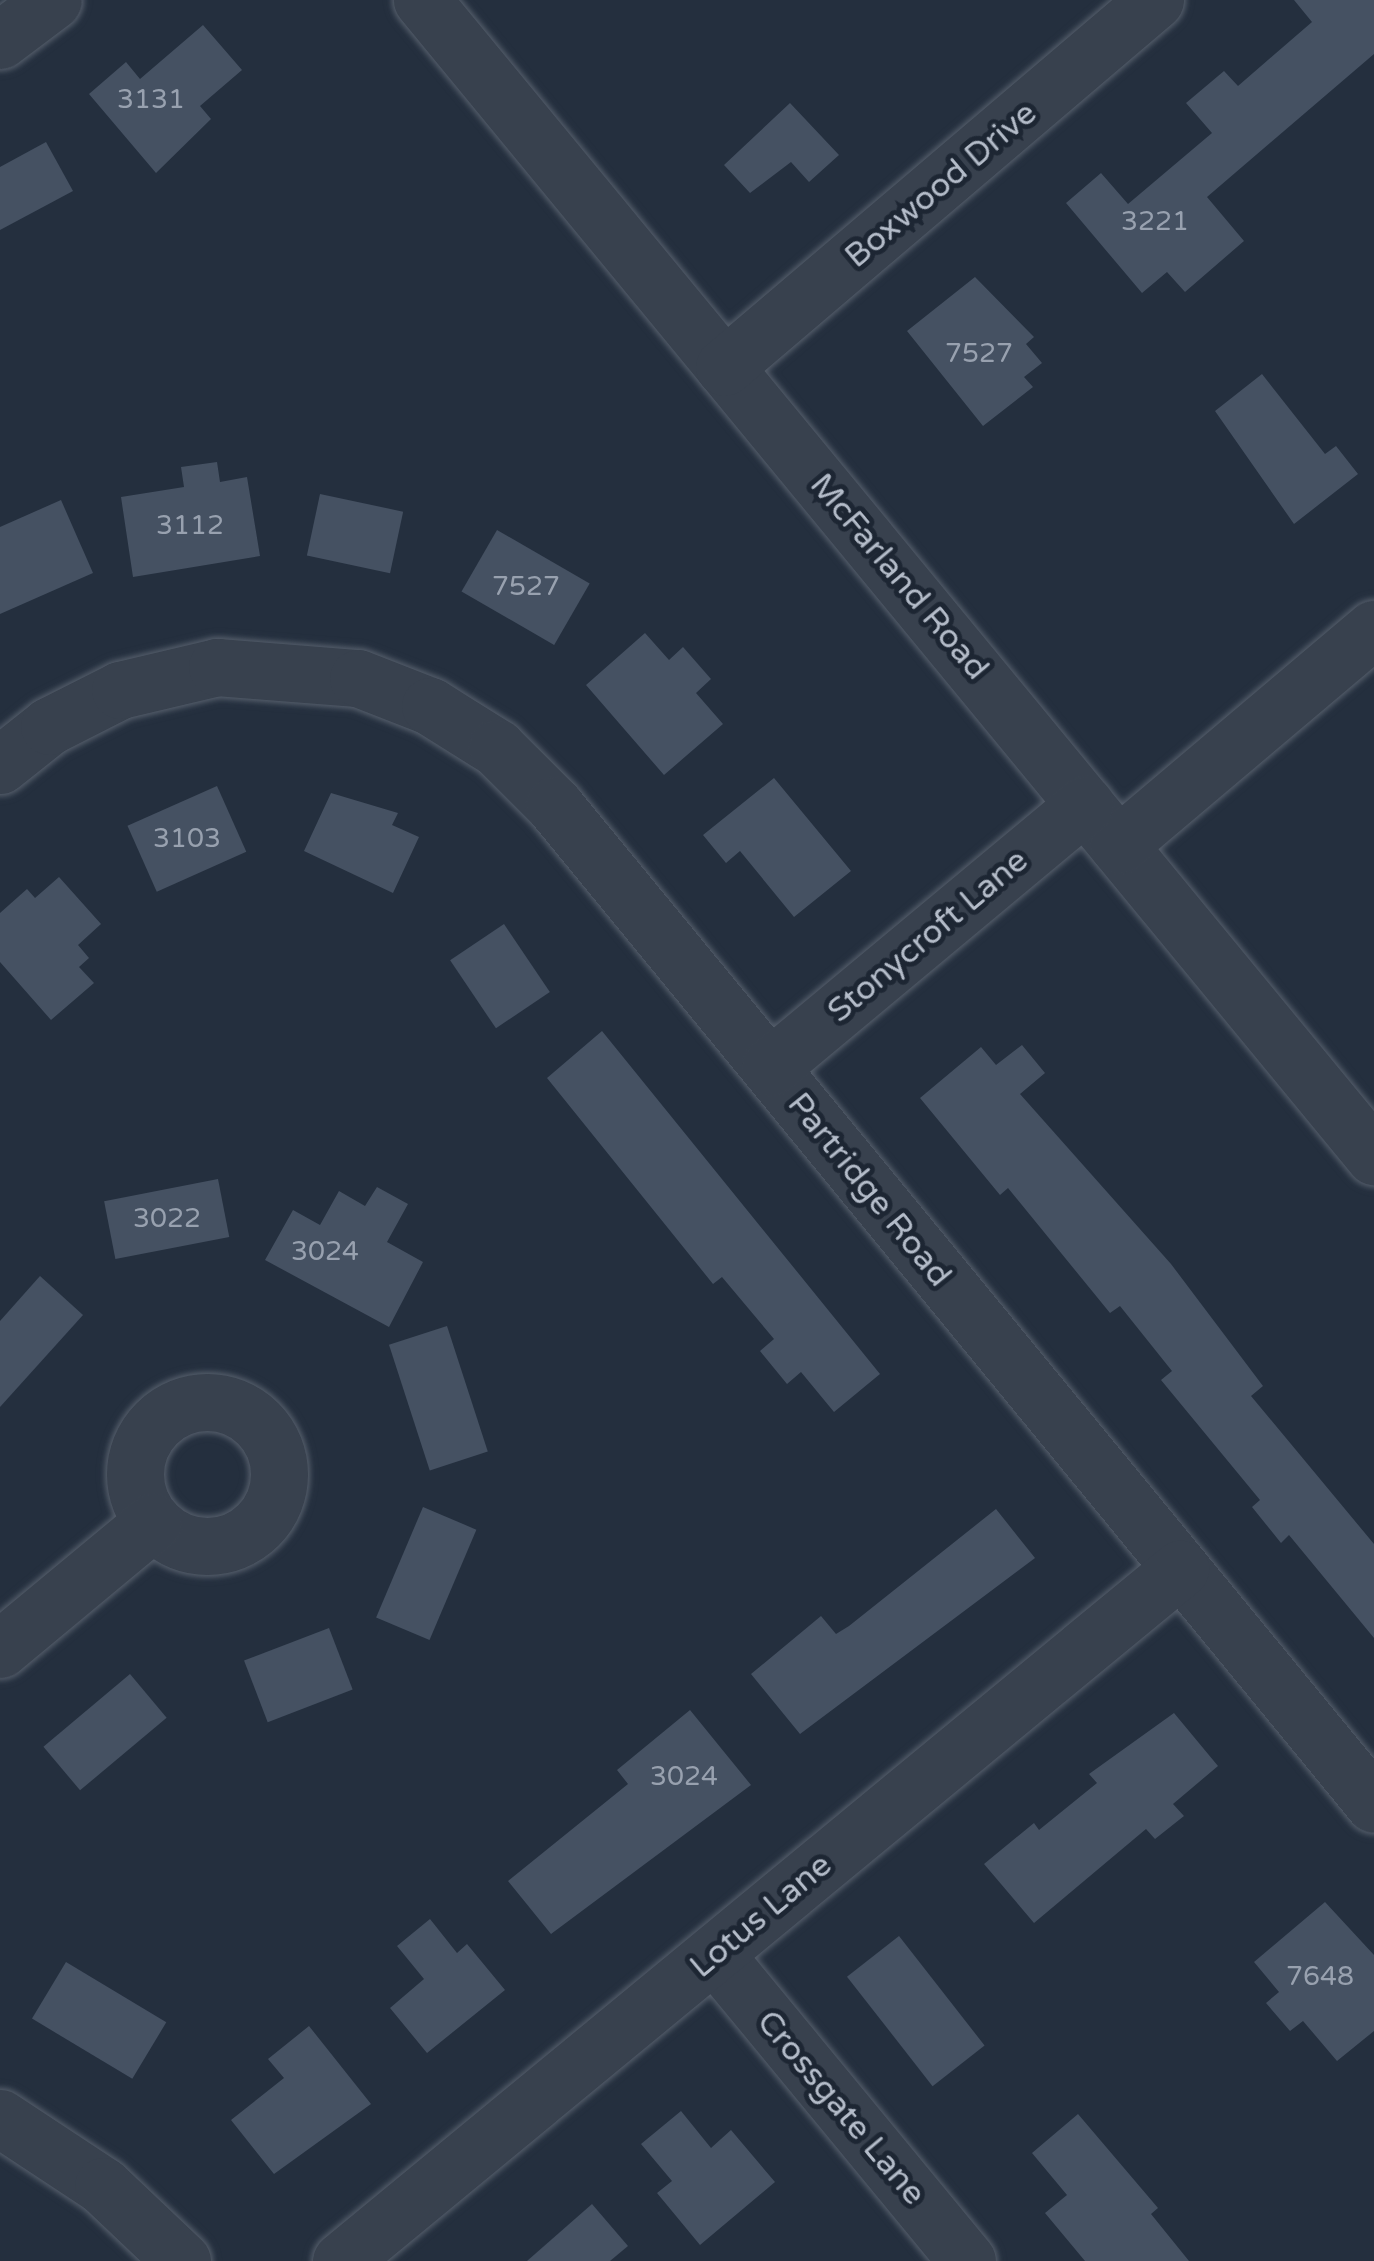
<!DOCTYPE html>
<html>
<head>
<meta charset="utf-8">
<style>
	body { margin:0 }
	#map { position:relative; width:1374px; height:2261px; overflow:hidden; background:#242f3e; font-family:"Varela Round",sans-serif }
	div>[style] { position:absolute }
	.building>* { inset:0; background:#455162; transform-origin:0 0 }
	.roads { filter:drop-shadow(0 0 3px #565f6c) drop-shadow(0 0 3px #565f6c) }
	.minor>* { height:57px; margin:-28.5px; padding:0 28.5px; transform-origin:28.5px; border-radius:28.5px; background:#38414e }
	.minor>.ring { margin:-28.5px; padding:0; box-sizing:content-box; background:none; border:57px solid #38414e; border-radius:50% }
	span { translate:-50% -50%; white-space:nowrap; text-align:center; line-height:1.15; -webkit-text-stroke:10px #1d2633; paint-order:stroke }
	.number-label { font-size:27px; color:#98a1af }
	.number-label span { -webkit-text-stroke-width:0 }
	.street-label { font-size:33px; color:#b4bcc9 }
</style>
</head>
<body>
<div id="map">
	<div class="building">
		<i style="clip-path:polygon(1294px 0,1374px 0,1374px 54px,1207px 197px,1244px 241px,1185px 292px,1167px 272px,1142px 293px,1066px 203px,1101px 173px,1128px 204px,1212px 133px,1186px 103px,1224px 71px,1238px 86px,1312px 22px)"></i>
		<i style="clip-path:polygon(203px 25px,242px 70px,200px 106px,211px 119px,156px 173px,89px 94px,126px 62px,140px 79px)"></i>
		<i style="clip-path:polygon(790px 103px,839px 155px,809px 182px,791px 162px,750px 193px,724px 165px)"></i>
		<i style="clip-path:polygon(46px 142px,73px 191px,0 230px,0 167px)"></i>
		<i style="clip-path:polygon(975px 277px,1034px 337px,1026px 344px,1042px 363px,1024px 377px,1033px 387px,983px 426px,907px 331px)"></i>
		<i style="clip-path:polygon(1262px 374px,1325px 454px,1336px 446px,1358px 474px,1294px 524px,1215px 411px)"></i>
		<i style="clip-path:polygon(217px 462px,220px 482px,247px 477px,260px 556px,133px 577px,121px 497px,184px 487px,181px 467px)"></i>
		<i style="left:320px;top:494px;width:85px;height:63px;rotate:12deg"></i>
		<i style="clip-path:polygon(61px 500px,93px 573px,0 614px,0 527px)"></i>
		<i style="left:497px;top:530px;width:107px;height:71px;rotate:30deg"></i>
		<i style="clip-path:polygon(645px 633px,669px 660px,683px 647px,711px 679px,696px 693px,723px 724px,664px 775px,586px 685px)"></i>
		<i style="clip-path:polygon(774px 778px,851px 871px,794px 917px,740px 851px,726px 863px,703px 835px)"></i>
		<i style="left:217px;top:786px;width:72px;height:98px;rotate:66deg"></i>
		<i style="clip-path:polygon(331px 793px,398px 813px,392px 825px,419px 837px,393px 893px,304px 851px)"></i>
		<i style="clip-path:polygon(59px 877px,101px 924px,78px 945px,89px 958px,79px 967px,94px 983px,51px 1020px,0 962px,0 913px,27px 889px,35px 898px)"></i>
		<i style="left:504px;top:924px;width:82px;height:65px;rotate:56deg"></i>
		<i style="clip-path:polygon(602px 1031px,880px 1374px,834px 1412px,801px 1372px,787px 1384px,760px 1351px,774px 1339px,722px 1277px,713px 1284px,547px 1078px)"></i>
		<i style="clip-path:polygon(1022px 1045px,1045px 1073px,1020px 1094px,1171px 1264px,1263px 1386px,1251px 1396px,1374px 1544px,1374px 1638px,1289px 1535px,1281px 1543px,1252px 1507px,1260px 1500px,1161px 1380px,1172px 1371px,1120px 1306px,1110px 1313px,1008px 1188px,1000px 1195px,920px 1098px,981px 1047px,996px 1065px)"></i>
		<i style="left:218px;top:1179px;width:59px;height:116px;rotate:79deg"></i>
		<i style="clip-path:polygon(377px 1187px,408px 1204px,387px 1242px,423px 1262px,389px 1327px,265px 1260px,293px 1210px,320px 1225px,339px 1191px,365px 1206px)"></i>
		<i style="clip-path:polygon(40px 1276px,83px 1315px,0 1407px,0 1321px)"></i>
		<i style="left:447px;top:1326px;width:132px;height:61px;rotate:72deg"></i>
		<i style="left:423px;top:1507px;width:58px;height:120px;rotate:23deg"></i>
		<i style="clip-path:polygon(996px 1509px,1035px 1558px,800px 1734px,751px 1674px,821px 1616px,836px 1634px,849px 1626px)"></i>
		<i style="left:329px;top:1628px;width:66px;height:91px;rotate:69deg"></i>
		<i style="left:130px;top:1674px;width:57px;height:113px;rotate:50deg"></i>
		<i style="clip-path:polygon(690px 1710px,751px 1785px,551px 1934px,508px 1881px,628px 1784px,617px 1770px)"></i>
		<i style="clip-path:polygon(1174px 1713px,1218px 1766px,1173px 1804px,1184px 1816px,1155px 1839px,1146px 1829px,1034px 1923px,984px 1864px,1034px 1823px,1039px 1830px,1097px 1783px,1089px 1774px)"></i>
		<i style="clip-path:polygon(1325px 1902px,1374px 1955px,1374px 2031px,1337px 2061px,1303px 2021px,1290px 2031px,1266px 2003px,1279px 1992px,1254px 1962px)"></i>
		<i style="clip-path:polygon(430px 1919px,457px 1953px,467px 1944px,505px 1990px,427px 2053px,390px 2008px,424px 1979px,397px 1946px)"></i>
		<i style="left:899px;top:1936px;width:139px;height:66px;rotate:52deg"></i>
		<i style="left:66px;top:1962px;width:117px;height:66px;rotate:31deg"></i>
		<i style="clip-path:polygon(309px 2026px,371px 2104px,274px 2174px,231px 2120px,284px 2078px,268px 2059px)"></i>
		<i style="clip-path:polygon(681px 2111px,711px 2148px,731px 2130px,775px 2182px,700px 2245px,657px 2193px,672px 2181px,641px 2144px)"></i>
		<i style="clip-path:polygon(1078px 2114px,1158px 2208px,1151px 2214px,1189px 2261px,1085px 2261px,1045px 2213px,1067px 2195px,1032px 2153px)"></i>
		<i style="clip-path:polygon(592px 2204px,628px 2246px,610px 2261px,527px 2261px)"></i>
	</div>
	<div class="roads">
		<div class="minor">
			<i style="left:422px;top:0;width:1498px;rotate:50.53deg"></i>
			<i style="left:0;top:40px;width:66px;rotate:-37deg"></i>
			<i style="left:724px;top:367px;width:566px;rotate:-40.41deg"></i>
			<i style="left:0;top:765px;width:63px;rotate:-38.5deg"></i>
			<i style="left:49px;top:726px;width:80px;rotate:-26.9deg"></i>
			<i style="left:120px;top:690px;width:100px;rotate:-13.3deg"></i>
			<i style="left:217px;top:667px;width:141px;rotate:4.5deg"></i>
			<i style="left:358px;top:678px;width:77px;rotate:21.3deg"></i>
			<i style="left:430px;top:706px;width:79px;rotate:32.1deg"></i>
			<i style="left:497px;top:748px;width:81px;rotate:45deg"></i>
			<i style="left:554px;top:805px;width:1292px;rotate:50.62deg"></i>
			<i style="left:1118px;top:845px;width:335px;rotate:-40.2deg"></i>
			<i style="left:770px;top:1067px;width:410px;rotate:-39.8deg"></i>
			<i class="ring" style="left:135px;top:1402px;width:87px;height:87px"></i>
			<i style="left:0;top:1649px;width:199px;rotate:-39.7deg"></i>
			<i style="left:715px;top:1955px;width:396px;rotate:50.5deg"></i>
			<i style="left:0;top:2118px;width:123px;rotate:33.4deg"></i>
			<i style="left:103px;top:2186px;width:109px;rotate:43.5deg"></i>
			<i style="left:341px;top:2261px;width:1088px;rotate:-39.52deg"></i>
		</div>
	</div>
	<div class="number-label">
		<span style="left:151px;top:100px">3131</span>
		<span style="left:1155px;top:222px">3221</span>
		<span style="left:979px;top:354px">7527</span>
		<span style="left:190px;top:526px">3112</span>
		<span style="left:526px;top:587px">7527</span>
		<span style="left:187px;top:839px">3103</span>
		<span style="left:167px;top:1219px">3022</span>
		<span style="left:325px;top:1252px">3024</span>
		<span style="left:684px;top:1777px">3024</span>
		<span style="left:1320px;top:1977px">7648</span>
	</div>
	<div class="street-label">
		<span style="left:941px;top:185px;rotate:-40deg">Boxwood Drive</span>
		<span style="left:899px;top:577px;rotate:50deg">McFarland Road</span>
		<span style="left:928px;top:936px;rotate:-40deg">Stonycroft Lane</span>
		<span style="left:869px;top:1190px;rotate:51deg">Partridge Road</span>
		<span style="left:761px;top:1916px;rotate:-40deg">Lotus Lane</span>
		<span style="left:841px;top:2108px;rotate:50deg">Crossgate Lane</span>
	</div>
</div>
</body>
</html>
